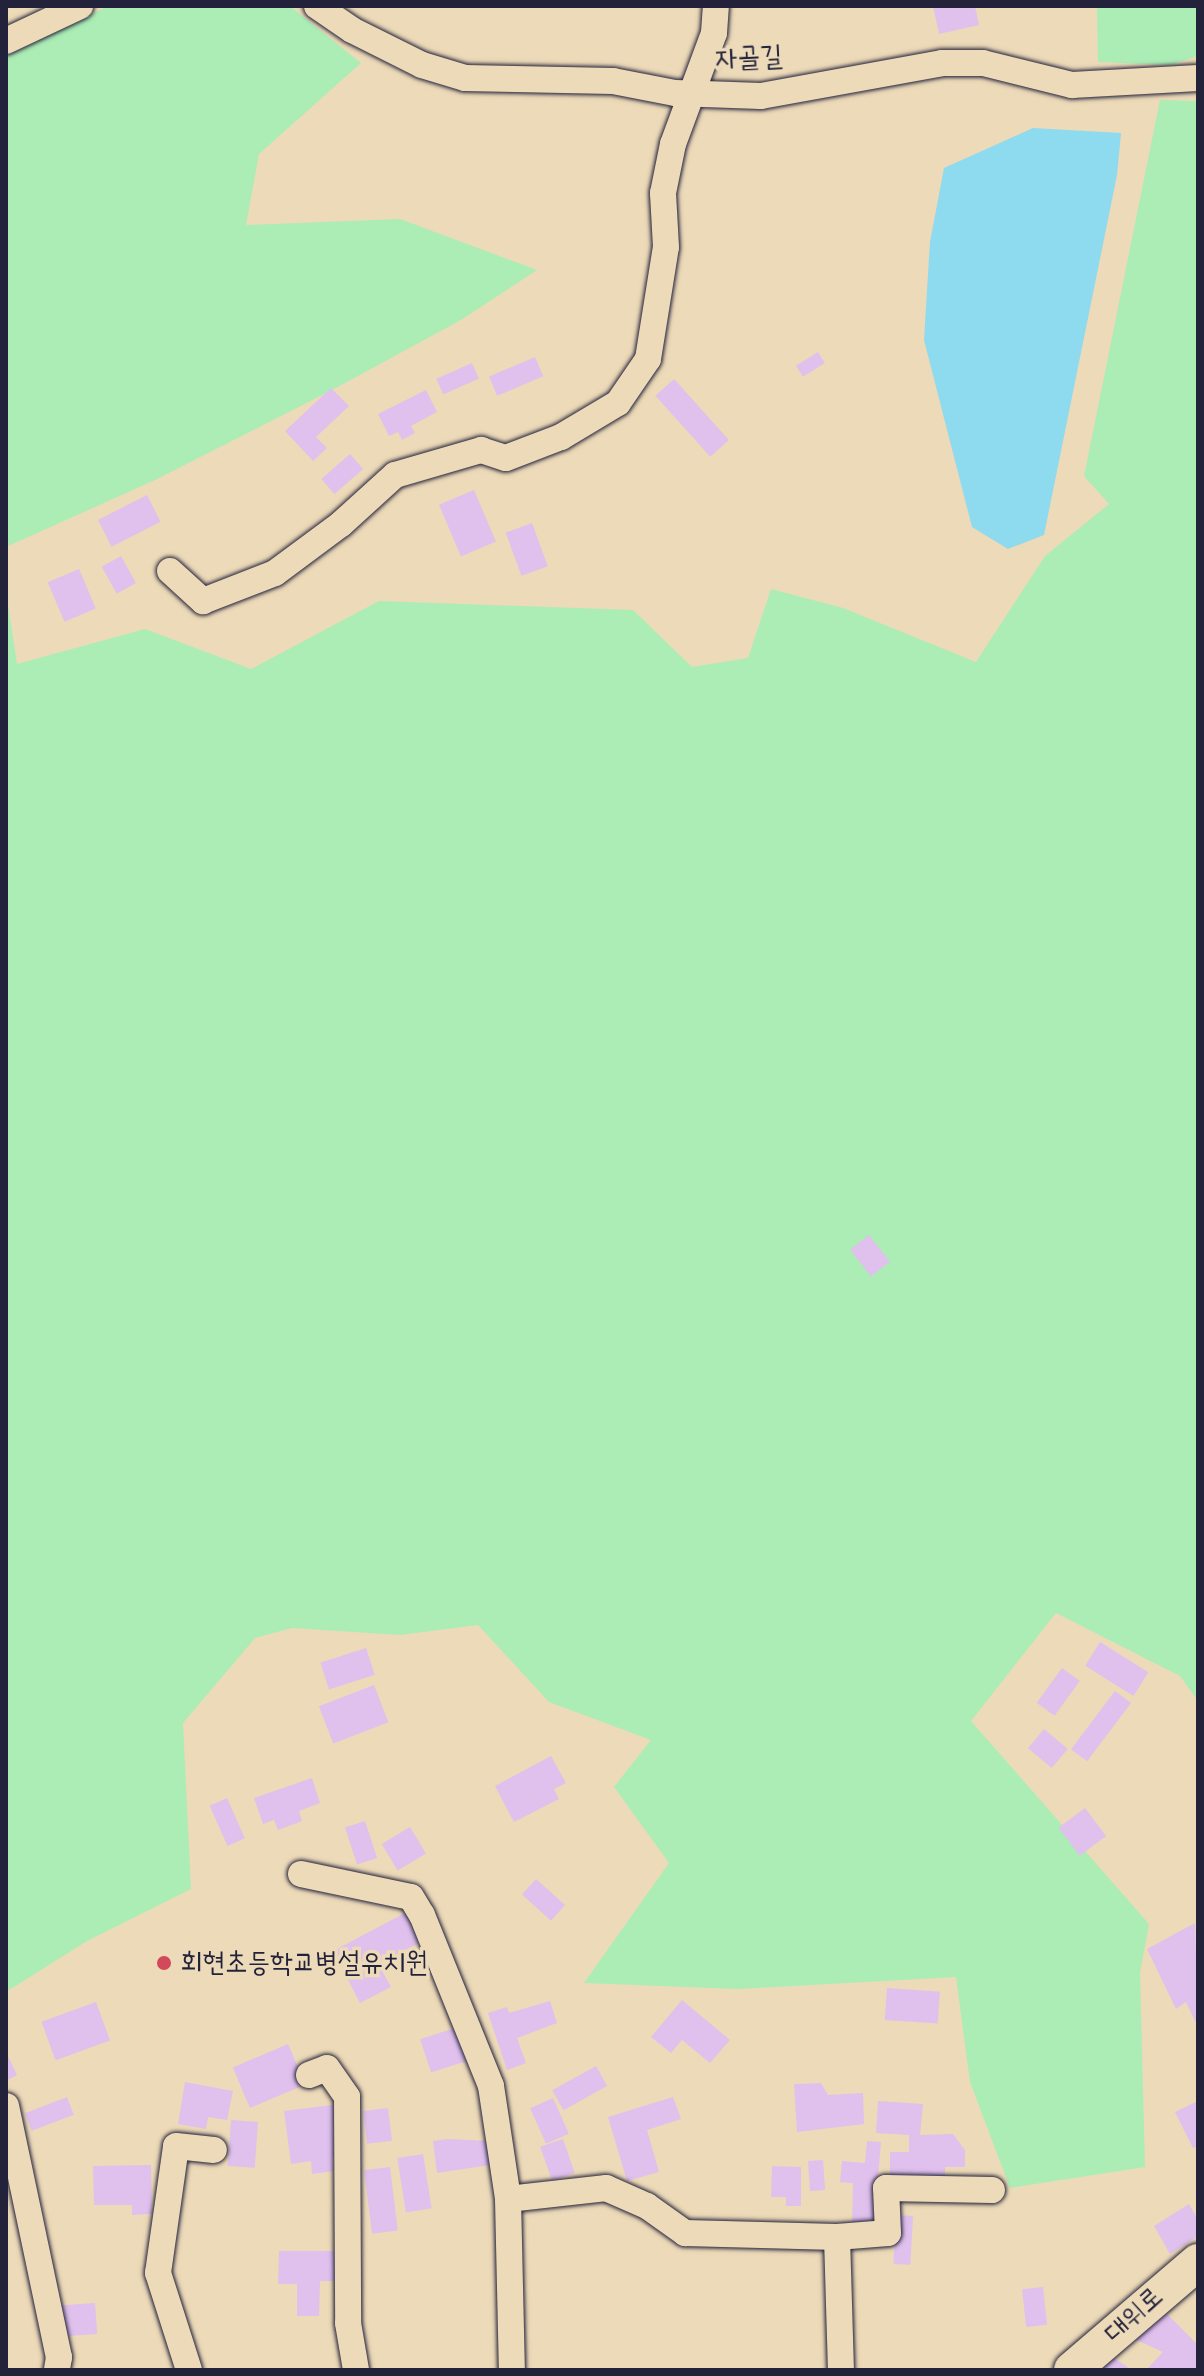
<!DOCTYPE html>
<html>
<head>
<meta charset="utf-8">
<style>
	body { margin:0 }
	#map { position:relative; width:1204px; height:2376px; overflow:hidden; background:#eddab8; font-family:Pangolin,"Poor Story",sans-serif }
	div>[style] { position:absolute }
	.green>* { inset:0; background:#acedb5 }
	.water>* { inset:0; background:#8edaee }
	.building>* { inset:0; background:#e0c0ed; transform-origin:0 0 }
	.roads { filter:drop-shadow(0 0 2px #22223b) drop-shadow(0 0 2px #22223b) }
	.minor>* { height:26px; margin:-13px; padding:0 13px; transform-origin:13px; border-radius:13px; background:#eddab8 }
	.secondary>* { height:36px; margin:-18px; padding:0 18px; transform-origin:18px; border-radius:18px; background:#eddab8 }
	.dots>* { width:22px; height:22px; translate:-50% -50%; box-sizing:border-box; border:4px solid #eddab8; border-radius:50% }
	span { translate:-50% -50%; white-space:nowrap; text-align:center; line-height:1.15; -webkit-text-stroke:7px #eddab8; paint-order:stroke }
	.street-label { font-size:28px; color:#22223b }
	.poi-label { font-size:28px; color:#22223b }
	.left { translate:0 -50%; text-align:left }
	.frame { position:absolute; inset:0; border:8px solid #22223b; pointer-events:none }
</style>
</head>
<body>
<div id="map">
	<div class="green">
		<i style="clip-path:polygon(108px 6px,290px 6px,361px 63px,259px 154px,246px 225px,400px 219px,537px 270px,461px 320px,332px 390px,155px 480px,6px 547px,6px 56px)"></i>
		<i style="clip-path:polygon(1097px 6px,1198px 6px,1198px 56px,1170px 65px,1098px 62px)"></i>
		<i style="clip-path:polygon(1160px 100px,1198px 101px,1198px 1701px,1180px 1676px,1056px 1613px,971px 1721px,1149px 1924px,1140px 1973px,1145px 2167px,1010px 2188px,970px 2082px,956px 1977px,738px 1989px,584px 1983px,669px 1863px,614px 1787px,651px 1740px,549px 1702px,478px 1625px,400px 1635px,292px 1628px,255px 1638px,183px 1723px,191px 1889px,87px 1941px,6px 1992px,6px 591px,17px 664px,145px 629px,251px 669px,379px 601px,633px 610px,692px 667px,748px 658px,771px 589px,843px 608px,976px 662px,1045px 556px,1109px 504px,1084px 476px)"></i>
	</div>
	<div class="water">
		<i style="clip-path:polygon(1033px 128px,1121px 133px,1117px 175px,1044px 535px,1008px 549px,972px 527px,924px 340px,930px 242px,944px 168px)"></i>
	</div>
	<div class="building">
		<i style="clip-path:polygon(933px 6px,975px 6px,979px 25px,939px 34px)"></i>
		<i style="left:818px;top:352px;width:13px;height:26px;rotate:58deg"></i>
		<i style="left:535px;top:357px;width:21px;height:50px;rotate:67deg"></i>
		<i style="left:472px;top:363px;width:17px;height:39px;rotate:66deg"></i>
		<i style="left:674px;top:379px;width:82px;height:25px;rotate:48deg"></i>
		<i style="clip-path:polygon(331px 388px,349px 406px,316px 437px,327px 448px,313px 461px,285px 431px)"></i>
		<i style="clip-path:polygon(426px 390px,437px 412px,411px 426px,415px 433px,402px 440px,398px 432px,389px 436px,378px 414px)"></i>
		<i style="left:350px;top:454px;width:20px;height:38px;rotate:49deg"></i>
		<i style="left:474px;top:490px;width:56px;height:38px;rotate:67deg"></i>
		<i style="left:147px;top:495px;width:30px;height:55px;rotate:63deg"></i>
		<i style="left:532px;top:523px;width:46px;height:28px;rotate:70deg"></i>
		<i style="left:121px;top:556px;width:31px;height:22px;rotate:61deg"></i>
		<i style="left:79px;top:569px;width:43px;height:34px;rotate:67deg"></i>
		<i style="left:869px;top:1235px;width:34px;height:24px;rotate:52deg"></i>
		<i style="left:1100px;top:1642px;width:57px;height:28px;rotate:32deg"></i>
		<i style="left:366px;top:1648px;width:28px;height:48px;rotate:72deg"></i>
		<i style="left:1062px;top:1668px;width:22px;height:43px;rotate:36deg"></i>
		<i style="left:374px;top:1685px;width:40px;height:59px;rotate:69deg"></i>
		<i style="left:1115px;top:1691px;width:20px;height:73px;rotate:37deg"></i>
		<i style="left:1044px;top:1729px;width:31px;height:25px;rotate:40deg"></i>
		<i style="clip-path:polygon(551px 1756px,566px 1783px,554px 1789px,559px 1799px,514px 1822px,495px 1786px)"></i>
		<i style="clip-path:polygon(312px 1778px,320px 1803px,299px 1811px,302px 1821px,278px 1830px,274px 1820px,263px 1824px,254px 1798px)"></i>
		<i style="left:227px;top:1798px;width:44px;height:19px;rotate:66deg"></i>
		<i style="left:1085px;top:1808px;width:35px;height:33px;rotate:53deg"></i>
		<i style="left:365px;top:1821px;width:39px;height:21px;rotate:72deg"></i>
		<i style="left:410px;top:1827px;width:31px;height:33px;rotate:59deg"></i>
		<i style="left:536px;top:1879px;width:39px;height:21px;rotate:42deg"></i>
		<i style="clip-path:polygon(405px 1913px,421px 1942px,378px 1964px,391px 1987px,360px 2003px,333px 1951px)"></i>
		<i style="clip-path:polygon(1195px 1923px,1198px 2020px,1195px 2021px,1186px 2002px,1176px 2009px,1147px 1949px)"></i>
		<i style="left:887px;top:1988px;width:53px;height:32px;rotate:4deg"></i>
		<i style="clip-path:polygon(682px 2000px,730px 2040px,710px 2063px,682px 2040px,671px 2053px,651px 2037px)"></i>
		<i style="clip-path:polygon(550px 2001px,557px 2023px,517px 2038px,526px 2063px,507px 2070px,488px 2013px,507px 2007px,509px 2013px)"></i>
		<i style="left:96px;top:2002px;width:41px;height:58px;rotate:70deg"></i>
		<i style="left:464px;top:2025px;width:35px;height:46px;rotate:72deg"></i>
		<i style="left:288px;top:2044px;width:44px;height:60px;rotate:67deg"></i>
		<i style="clip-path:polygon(6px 2052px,17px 2075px,6px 2081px)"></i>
		<i style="left:596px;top:2066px;width:23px;height:50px;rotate:61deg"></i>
		<i style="clip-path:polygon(185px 2082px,233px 2091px,227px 2120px,208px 2117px,206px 2129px,178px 2124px)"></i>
		<i style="clip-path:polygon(821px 2083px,828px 2095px,863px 2093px,864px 2124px,797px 2132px,794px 2084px)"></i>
		<i style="left:67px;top:2097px;width:19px;height:45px;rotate:69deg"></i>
		<i style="clip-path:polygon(673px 2097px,681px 2119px,647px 2130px,659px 2172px,627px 2181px,608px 2117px)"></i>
		<i style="left:553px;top:2098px;width:39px;height:25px;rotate:66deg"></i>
		<i style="clip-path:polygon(878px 2101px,923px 2104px,920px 2135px,953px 2134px,965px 2150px,965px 2167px,945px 2167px,945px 2178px,890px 2179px,890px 2152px,909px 2152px,909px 2135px,876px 2133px)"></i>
		<i style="clip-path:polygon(1198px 2101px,1198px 2146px,1193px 2148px,1175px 2112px)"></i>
		<i style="clip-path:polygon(339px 2104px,346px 2152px,332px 2158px,334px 2171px,312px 2174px,311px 2161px,291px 2164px,284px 2111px)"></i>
		<i style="left:388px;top:2108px;width:33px;height:25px;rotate:83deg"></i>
		<i style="left:231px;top:2120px;width:27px;height:46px;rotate:4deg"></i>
		<i style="clip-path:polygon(448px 2139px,490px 2141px,490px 2165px,437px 2173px,433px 2141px)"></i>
		<i style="left:563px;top:2139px;width:36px;height:24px;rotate:71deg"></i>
		<i style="clip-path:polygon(867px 2141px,881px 2142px,874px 2225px,852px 2225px,853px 2183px,840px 2182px,842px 2161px,865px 2163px)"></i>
		<i style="left:423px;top:2154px;width:55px;height:26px;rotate:81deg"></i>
		<i style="left:823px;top:2160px;width:30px;height:15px;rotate:86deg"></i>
		<i style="clip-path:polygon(151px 2165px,152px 2214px,132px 2215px,132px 2205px,94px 2205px,93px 2166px)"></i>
		<i style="clip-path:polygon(772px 2166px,801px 2167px,801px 2206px,786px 2206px,786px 2197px,771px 2197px)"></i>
		<i style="left:390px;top:2167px;width:64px;height:26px;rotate:83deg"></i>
		<i style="clip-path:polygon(1189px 2204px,1198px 2220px,1198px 2236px,1170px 2254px,1154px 2226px)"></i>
		<i style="left:896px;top:2215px;width:17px;height:49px;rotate:3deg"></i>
		<i style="clip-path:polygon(279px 2251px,346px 2251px,346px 2281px,320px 2281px,319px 2316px,297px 2316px,297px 2284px,278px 2284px)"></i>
		<i style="left:1043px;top:2287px;width:38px;height:21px;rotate:84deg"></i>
		<i style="left:95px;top:2303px;width:31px;height:36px;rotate:86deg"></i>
		<i style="clip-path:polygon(1160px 2307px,1198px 2345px,1197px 2370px,1146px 2370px,1163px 2352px,1130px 2337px)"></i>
		<i style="clip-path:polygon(1105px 2352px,1132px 2370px,1094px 2370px)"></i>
	</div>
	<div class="roads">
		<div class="minor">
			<i style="left:317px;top:6px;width:42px;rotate:34.4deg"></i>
			<i style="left:352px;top:30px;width:78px;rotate:26.6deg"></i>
			<i style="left:422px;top:65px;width:45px;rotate:16.8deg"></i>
			<i style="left:465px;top:78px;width:148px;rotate:1.2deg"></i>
			<i style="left:613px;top:81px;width:63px;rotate:11deg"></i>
			<i style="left:675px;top:93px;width:86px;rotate:2deg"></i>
			<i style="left:761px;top:96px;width:184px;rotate:-10.3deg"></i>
			<i style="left:942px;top:63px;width:41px"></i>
			<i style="left:983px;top:63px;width:92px;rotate:13.9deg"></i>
			<i style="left:1072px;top:85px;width:126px;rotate:-3.2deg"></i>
			<i style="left:6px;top:41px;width:82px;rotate:-25.3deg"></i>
			<i style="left:170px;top:571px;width:45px;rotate:42.3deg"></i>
			<i style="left:203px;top:601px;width:77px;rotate:-21.3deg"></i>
			<i style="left:275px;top:573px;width:82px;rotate:-36.6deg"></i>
			<i style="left:341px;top:524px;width:73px;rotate:-42.2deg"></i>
			<i style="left:395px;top:475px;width:90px;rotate:-16.2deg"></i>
			<i style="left:481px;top:450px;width:26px;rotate:18deg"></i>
			<i style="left:506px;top:458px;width:59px;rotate:-20.9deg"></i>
			<i style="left:561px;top:437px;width:66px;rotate:-30.8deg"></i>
			<i style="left:618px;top:403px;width:53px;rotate:-55.7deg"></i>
			<i style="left:648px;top:359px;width:113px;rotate:-80.9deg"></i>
			<i style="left:666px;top:247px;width:54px;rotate:-93.2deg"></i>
			<i style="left:663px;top:193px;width:50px;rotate:-78.5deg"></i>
			<i style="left:673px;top:144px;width:118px;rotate:-69.7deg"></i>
			<i style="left:714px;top:33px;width:27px;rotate:-86deg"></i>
			<i style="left:301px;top:1874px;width:112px;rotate:11.8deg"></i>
			<i style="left:411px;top:1897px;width:21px;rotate:59deg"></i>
			<i style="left:422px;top:1915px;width:184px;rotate:68deg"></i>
			<i style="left:491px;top:2086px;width:114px;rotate:81.4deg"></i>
			<i style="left:508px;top:2199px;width:171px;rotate:88.7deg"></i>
			<i style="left:309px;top:2075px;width:19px;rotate:-21deg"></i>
			<i style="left:327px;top:2068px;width:35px;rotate:55deg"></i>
			<i style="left:347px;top:2097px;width:226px;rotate:89.7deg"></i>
			<i style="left:348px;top:2323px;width:48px;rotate:80.3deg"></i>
			<i style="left:6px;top:2106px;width:257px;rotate:78.1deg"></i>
			<i style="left:59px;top:2357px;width:13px;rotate:99deg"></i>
			<i style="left:508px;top:2199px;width:99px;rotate:-6.4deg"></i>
			<i style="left:606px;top:2188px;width:45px;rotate:23.7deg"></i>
			<i style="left:647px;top:2206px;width:47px;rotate:35.4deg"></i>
			<i style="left:685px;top:2233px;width:152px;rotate:1.5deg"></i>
			<i style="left:837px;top:2237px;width:51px;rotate:-4.5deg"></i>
			<i style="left:888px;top:2233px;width:45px;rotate:-92.5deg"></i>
			<i style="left:886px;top:2188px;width:106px;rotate:1.1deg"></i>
			<i style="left:837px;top:2237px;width:133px;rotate:88.3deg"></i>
			<i style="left:189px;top:2370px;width:102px;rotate:-107.7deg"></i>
			<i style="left:158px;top:2273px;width:128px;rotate:-81.9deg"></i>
			<i style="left:176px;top:2146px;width:38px;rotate:6deg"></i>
		</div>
		<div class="secondary">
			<i style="left:1072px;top:2370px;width:166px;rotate:-40.6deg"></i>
		</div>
	</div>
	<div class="dots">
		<i style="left:164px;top:1963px;background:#d1495b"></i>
	</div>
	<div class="street-label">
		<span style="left:749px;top:58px;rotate:-3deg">자골길</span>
		<span style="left:1134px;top:2315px;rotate:-42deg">대위로</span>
	</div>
	<div class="poi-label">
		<span class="left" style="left:180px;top:1963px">회현초등학교병설유치원</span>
	</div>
	<div class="frame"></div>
</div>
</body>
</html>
